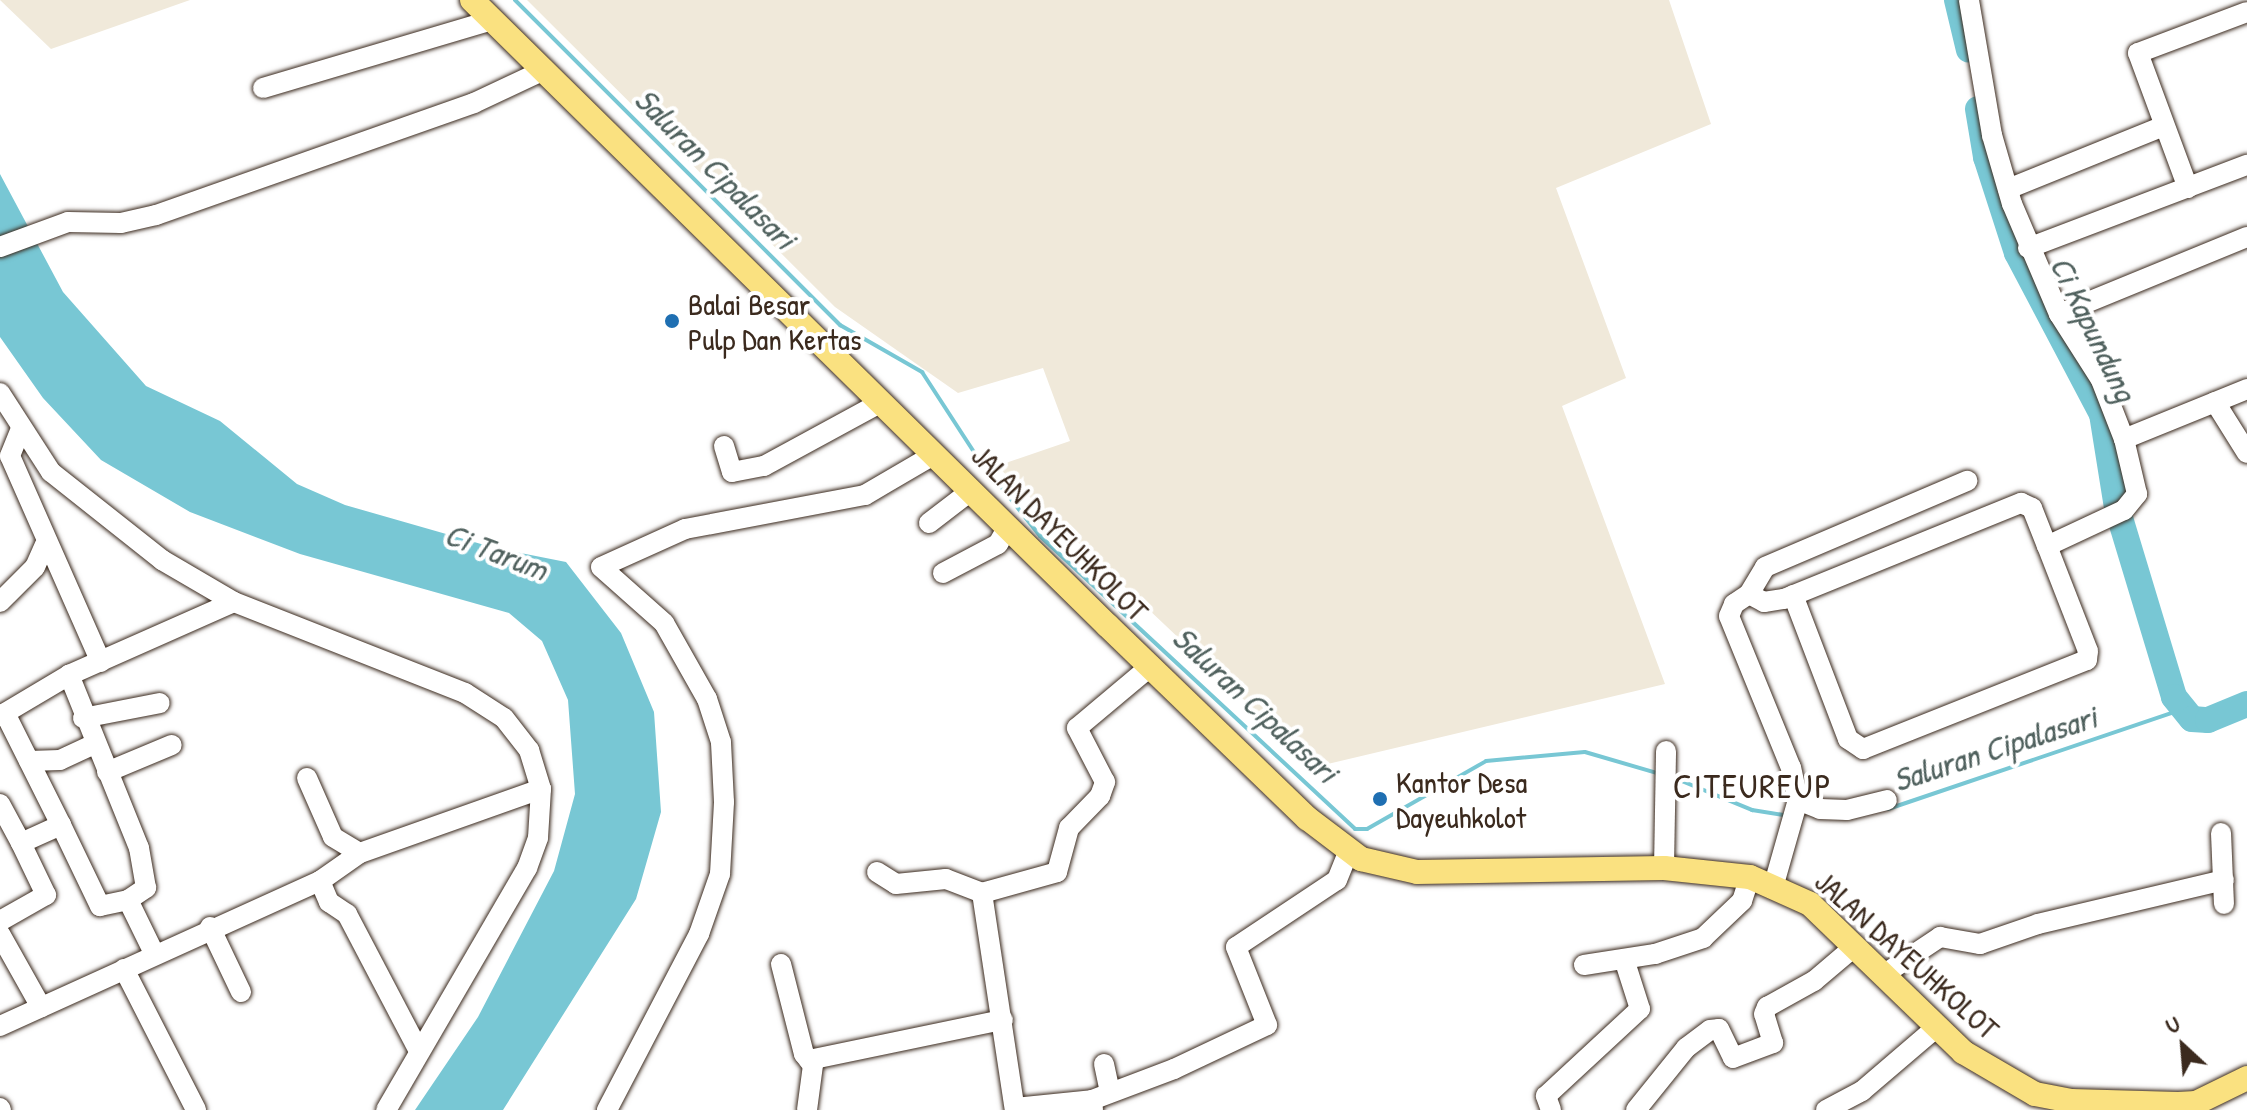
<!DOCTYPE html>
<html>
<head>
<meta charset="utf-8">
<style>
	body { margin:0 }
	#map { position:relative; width:2247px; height:1110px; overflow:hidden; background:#fff; font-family:"Patrick Hand",sans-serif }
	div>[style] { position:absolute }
	.built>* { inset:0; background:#f0e9da }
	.water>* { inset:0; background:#78c7d4 }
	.stream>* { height:4px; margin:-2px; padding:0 2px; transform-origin:2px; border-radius:2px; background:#78c7d4 }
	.river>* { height:26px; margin:-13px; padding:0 13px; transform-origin:13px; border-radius:13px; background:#78c7d4 }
	.roads { filter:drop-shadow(0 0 2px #3b2a1e) drop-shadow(0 0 2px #3b2a1e) }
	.minor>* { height:20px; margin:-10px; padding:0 10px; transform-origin:10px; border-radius:10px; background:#fff }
	.major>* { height:24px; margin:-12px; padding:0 12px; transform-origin:12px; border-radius:12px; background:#fae180 }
	.dots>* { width:22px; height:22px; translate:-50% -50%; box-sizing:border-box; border:4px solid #fff; border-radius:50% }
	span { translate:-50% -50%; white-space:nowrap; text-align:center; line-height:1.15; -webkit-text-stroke:8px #fff; paint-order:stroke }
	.poi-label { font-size:30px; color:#3b2a1e }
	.left { translate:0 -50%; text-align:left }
	.street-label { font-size:30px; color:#3b2a1e }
	.water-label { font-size:32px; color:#50615e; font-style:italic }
	.quarter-label { font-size:34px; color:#3b2a1e; letter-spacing:2px }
	.north { position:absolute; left:2143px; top:1006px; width:80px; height:80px; -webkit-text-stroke:6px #fff; paint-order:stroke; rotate:334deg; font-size:22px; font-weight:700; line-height:32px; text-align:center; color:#3b2a1e }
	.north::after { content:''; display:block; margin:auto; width:28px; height:36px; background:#3b2a1e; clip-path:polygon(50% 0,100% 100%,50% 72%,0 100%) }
</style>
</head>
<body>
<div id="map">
	<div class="built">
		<i style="clip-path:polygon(0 0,190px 0,51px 49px)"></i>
		<i style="clip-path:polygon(527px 0,1669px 0,1711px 124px,1556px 188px,1626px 378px,1562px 406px,1665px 684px,1315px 767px,997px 466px,1070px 441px,1043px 368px,958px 393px,835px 307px)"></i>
	</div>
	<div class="water">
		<i style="clip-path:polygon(0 174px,63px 292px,146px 386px,220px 421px,297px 484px,345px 505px,495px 548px,566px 562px,621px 633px,654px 712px,661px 812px,636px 899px,503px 1110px,415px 1110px,478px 1017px,554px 871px,575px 794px,568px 700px,542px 641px,509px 613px,300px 554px,190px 512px,101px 460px,43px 398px,0 337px)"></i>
	</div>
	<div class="stream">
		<i style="left:515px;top:0;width:460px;rotate:45deg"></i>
		<i style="left:840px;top:325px;width:95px;rotate:29.8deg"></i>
		<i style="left:922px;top:372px;width:99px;rotate:57deg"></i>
		<i style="left:976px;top:455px;width:103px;rotate:51.7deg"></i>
		<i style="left:1040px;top:536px;width:430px;rotate:42.9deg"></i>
		<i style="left:1355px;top:829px;width:12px"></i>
		<i style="left:1367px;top:829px;width:137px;rotate:-29.7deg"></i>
		<i style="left:1486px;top:761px;width:99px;rotate:-5.2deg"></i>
		<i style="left:1585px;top:752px;width:78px;rotate:16.3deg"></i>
		<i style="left:1672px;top:777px;width:87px;rotate:22.4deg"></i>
		<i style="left:1752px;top:810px;width:36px;rotate:9deg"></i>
		<i style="left:1888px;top:809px;width:309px;rotate:-18.7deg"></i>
	</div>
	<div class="river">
		<i style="left:1957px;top:0;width:51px;rotate:76.5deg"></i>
		<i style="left:1978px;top:109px;width:49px;rotate:80.5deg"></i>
		<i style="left:1986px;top:157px;width:101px;rotate:72.1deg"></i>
		<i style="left:2017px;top:253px;width:182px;rotate:62.2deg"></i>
		<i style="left:2102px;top:414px;width:95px;rotate:80.9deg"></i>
		<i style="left:2117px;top:508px;width:197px;rotate:73.2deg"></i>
		<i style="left:2174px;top:697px;width:28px;rotate:51deg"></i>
		<i style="left:2192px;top:719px;width:16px;rotate:4deg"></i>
		<i style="left:2208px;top:720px;width:42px;rotate:-22.3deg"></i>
	</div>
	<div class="roads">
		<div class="minor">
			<i style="left:263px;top:88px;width:239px;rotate:-16.5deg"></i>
			<i style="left:2188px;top:188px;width:144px;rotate:-110.3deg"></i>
			<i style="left:2138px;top:53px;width:116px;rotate:-20.6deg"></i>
			<i style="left:2008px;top:189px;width:168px;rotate:-22deg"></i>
			<i style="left:0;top:247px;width:72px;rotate:-20.2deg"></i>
			<i style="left:68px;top:222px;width:53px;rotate:1.1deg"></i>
			<i style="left:121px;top:223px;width:36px;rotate:-13deg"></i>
			<i style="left:156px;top:215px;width:337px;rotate:-19.4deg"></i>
			<i style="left:474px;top:103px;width:77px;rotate:-25.2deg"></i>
			<i style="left:2028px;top:248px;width:234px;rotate:-20.8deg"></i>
			<i style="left:2059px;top:314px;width:203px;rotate:-22.3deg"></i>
			<i style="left:0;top:393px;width:94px;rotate:57.2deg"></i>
			<i style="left:51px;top:472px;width:142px;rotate:38.4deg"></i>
			<i style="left:162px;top:560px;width:83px;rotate:30.3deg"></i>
			<i style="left:234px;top:602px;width:248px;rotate:21.5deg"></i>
			<i style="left:465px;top:693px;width:46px;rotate:32.7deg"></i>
			<i style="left:504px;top:718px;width:41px;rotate:52deg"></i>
			<i style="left:529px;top:750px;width:41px;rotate:72.9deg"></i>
			<i style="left:541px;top:789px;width:49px;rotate:93.5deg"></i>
			<i style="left:538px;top:838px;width:32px;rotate:110deg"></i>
			<i style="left:527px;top:868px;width:280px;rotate:120.2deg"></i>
			<i style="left:2215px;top:402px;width:60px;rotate:57.9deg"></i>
			<i style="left:20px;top:431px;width:27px;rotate:112deg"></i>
			<i style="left:10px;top:456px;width:225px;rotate:66.2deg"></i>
			<i style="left:2124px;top:439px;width:133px;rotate:-22.1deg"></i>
			<i style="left:724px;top:446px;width:27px;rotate:73deg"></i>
			<i style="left:732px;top:472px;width:33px;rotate:-11deg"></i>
			<i style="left:764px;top:466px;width:134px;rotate:-28.5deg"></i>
			<i style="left:929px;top:523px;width:54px;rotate:-37.5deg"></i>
			<i style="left:943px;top:573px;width:62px;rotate:-27.8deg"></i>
			<i style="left:998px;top:544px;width:20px;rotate:-60deg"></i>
			<i style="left:1749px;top:594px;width:31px;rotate:-59deg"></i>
			<i style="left:1765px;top:567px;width:220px;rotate:-23.1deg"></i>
			<i style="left:1793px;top:595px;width:154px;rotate:69.1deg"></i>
			<i style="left:1848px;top:739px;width:18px;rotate:34deg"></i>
			<i style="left:1863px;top:749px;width:241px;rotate:-21.7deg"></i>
			<i style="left:2087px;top:660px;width:9px;rotate:-84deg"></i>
			<i style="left:2088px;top:651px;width:113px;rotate:-111.3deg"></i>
			<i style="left:0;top:602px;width:49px;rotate:-45deg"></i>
			<i style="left:35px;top:567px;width:24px;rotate:-66deg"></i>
			<i style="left:0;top:716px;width:80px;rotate:-30.7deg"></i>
			<i style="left:69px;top:675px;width:180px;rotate:-23.9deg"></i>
			<i style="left:83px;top:718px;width:78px;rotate:-11deg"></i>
			<i style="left:29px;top:761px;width:31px;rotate:-2deg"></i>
			<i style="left:60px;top:760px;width:38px;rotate:-25deg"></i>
			<i style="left:107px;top:772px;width:70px;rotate:-22.6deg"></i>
			<i style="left:307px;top:778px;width:64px;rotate:66.2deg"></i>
			<i style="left:333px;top:837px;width:31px;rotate:31deg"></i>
			<i style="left:1798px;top:800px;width:24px;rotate:22deg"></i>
			<i style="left:1820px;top:809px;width:27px;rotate:2deg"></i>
			<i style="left:1847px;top:810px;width:41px;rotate:-14deg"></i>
			<i style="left:0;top:804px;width:44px;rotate:61.7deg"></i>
			<i style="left:21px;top:843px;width:44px;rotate:-24.2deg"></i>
			<i style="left:61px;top:825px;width:125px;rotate:-116.6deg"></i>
			<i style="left:61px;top:825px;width:90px;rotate:64.3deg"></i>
			<i style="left:100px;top:906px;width:29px;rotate:-12deg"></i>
			<i style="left:128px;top:900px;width:22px;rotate:-34deg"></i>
			<i style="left:146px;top:888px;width:41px;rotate:-99.9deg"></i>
			<i style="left:139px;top:848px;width:187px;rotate:-112deg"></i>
			<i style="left:2221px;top:833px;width:71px;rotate:87.6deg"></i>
			<i style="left:1664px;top:868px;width:117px;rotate:-89deg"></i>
			<i style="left:877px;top:872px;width:22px;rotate:32deg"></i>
			<i style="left:896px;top:884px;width:50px;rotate:-5.7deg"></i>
			<i style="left:946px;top:879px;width:39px;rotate:21deg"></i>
			<i style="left:982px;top:893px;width:78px;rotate:-15.6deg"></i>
			<i style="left:1057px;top:872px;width:46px;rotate:-74.7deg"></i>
			<i style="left:1069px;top:828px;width:45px;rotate:-45.9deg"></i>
			<i style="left:1100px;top:796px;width:15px;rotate:-70deg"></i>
			<i style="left:1105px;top:782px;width:61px;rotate:-117.4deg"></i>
			<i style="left:1077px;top:728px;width:97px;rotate:-40deg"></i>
			<i style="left:320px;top:881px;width:23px;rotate:67deg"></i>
			<i style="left:329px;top:902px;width:22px;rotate:34deg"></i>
			<i style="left:347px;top:914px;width:155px;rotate:62.3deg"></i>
			<i style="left:1774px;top:884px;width:87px;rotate:-74.1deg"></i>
			<i style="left:1798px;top:800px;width:33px;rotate:-102deg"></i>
			<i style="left:1791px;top:768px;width:164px;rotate:-112.2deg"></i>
			<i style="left:1729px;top:616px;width:13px;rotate:-67deg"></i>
			<i style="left:1734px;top:604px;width:18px;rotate:-34deg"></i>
			<i style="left:1749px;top:594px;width:17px;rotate:28deg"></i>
			<i style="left:1764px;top:602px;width:20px;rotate:-9deg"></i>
			<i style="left:1784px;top:599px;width:256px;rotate:-22.1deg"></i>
			<i style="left:2021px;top:503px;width:12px;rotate:24deg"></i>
			<i style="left:2032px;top:508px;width:41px;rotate:68.5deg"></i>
			<i style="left:2047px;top:546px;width:85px;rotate:-25.1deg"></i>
			<i style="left:2124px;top:510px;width:21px;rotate:-51deg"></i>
			<i style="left:2137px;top:494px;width:57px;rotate:-103.3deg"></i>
			<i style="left:2124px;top:439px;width:63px;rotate:-111.3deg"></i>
			<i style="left:2101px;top:380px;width:78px;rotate:-122.5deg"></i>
			<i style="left:2059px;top:314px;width:120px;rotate:-113.1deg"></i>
			<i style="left:2012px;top:204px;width:72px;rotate:-106.2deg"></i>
			<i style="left:1992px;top:135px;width:137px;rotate:-99.7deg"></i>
			<i style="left:982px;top:893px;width:219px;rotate:81.4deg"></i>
			<i style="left:128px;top:900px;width:61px;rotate:63.9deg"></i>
			<i style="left:0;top:921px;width:53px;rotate:-29.5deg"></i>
			<i style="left:46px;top:895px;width:58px;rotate:-115.7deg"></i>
			<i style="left:210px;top:927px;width:72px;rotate:64.5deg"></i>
			<i style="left:0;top:934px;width:84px;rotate:60.7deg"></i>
			<i style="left:781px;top:964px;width:93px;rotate:75.7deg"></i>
			<i style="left:804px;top:1054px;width:14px;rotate:51deg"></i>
			<i style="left:813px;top:1065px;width:45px;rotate:97.6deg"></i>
			<i style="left:1584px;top:965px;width:72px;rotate:-8.8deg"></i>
			<i style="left:1655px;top:954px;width:51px;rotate:-18.4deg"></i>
			<i style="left:1703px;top:938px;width:54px;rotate:-43.5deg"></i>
			<i style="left:1742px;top:901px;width:25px;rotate:-72deg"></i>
			<i style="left:124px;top:969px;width:158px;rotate:62.9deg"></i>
			<i style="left:1883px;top:975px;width:69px;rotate:-33.7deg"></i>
			<i style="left:1940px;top:937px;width:41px;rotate:9.9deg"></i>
			<i style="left:1980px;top:944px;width:61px;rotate:-19deg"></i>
			<i style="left:2038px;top:924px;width:191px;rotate:-13.3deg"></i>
			<i style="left:0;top:1026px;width:351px;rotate:-24.4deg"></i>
			<i style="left:320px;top:881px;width:49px;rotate:-35deg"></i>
			<i style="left:360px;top:853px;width:192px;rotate:-19.5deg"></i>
			<i style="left:809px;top:1060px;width:198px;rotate:-11.7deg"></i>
			<i style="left:1104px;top:1064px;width:29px;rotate:78deg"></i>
			<i style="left:0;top:1108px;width:2px;rotate:63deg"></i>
			<i style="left:1015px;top:1108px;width:77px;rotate:-5.9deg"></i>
			<i style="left:607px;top:1110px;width:199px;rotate:-62.4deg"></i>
			<i style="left:699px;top:934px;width:64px;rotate:-70.7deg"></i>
			<i style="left:720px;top:874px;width:72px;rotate:-86.8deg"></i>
			<i style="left:724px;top:802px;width:60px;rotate:-92.9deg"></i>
			<i style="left:721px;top:742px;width:45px;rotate:-108deg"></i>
			<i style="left:707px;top:699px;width:87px;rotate:-119.5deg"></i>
			<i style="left:664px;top:623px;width:84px;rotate:-138.4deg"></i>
			<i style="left:601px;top:567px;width:92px;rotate:-24.3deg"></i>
			<i style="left:685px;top:529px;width:183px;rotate:-10.7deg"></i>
			<i style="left:865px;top:495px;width:81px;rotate:-30.4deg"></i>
			<i style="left:1093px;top:1110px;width:10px;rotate:-96deg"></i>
			<i style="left:1092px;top:1100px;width:88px;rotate:-20.7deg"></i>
			<i style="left:1174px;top:1069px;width:103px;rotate:-25.3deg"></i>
			<i style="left:1267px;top:1025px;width:84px;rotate:-111.7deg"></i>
			<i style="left:1236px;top:947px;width:121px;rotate:-33.6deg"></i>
			<i style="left:1337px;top:880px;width:31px;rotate:-68deg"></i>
			<i style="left:1551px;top:1110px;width:15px;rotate:-110deg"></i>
			<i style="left:1546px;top:1096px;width:128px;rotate:-42.8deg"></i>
			<i style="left:1640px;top:1009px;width:52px;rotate:-107.7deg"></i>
			<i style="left:1636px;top:1110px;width:80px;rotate:-51.1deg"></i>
			<i style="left:1686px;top:1048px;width:30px;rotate:-37deg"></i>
			<i style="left:1710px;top:1030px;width:9px;rotate:-6deg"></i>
			<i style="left:1719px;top:1029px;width:32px;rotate:64deg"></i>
			<i style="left:1733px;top:1058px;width:43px;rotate:-20.6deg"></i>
			<i style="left:1773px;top:1043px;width:30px;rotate:-107deg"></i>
			<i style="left:1764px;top:1014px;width:8px;rotate:-67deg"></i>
			<i style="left:1767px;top:1007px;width:54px;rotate:-29deg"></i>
			<i style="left:1814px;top:981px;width:52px;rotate:-40.4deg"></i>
			<i style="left:1826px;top:1110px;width:41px;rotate:-27.8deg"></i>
			<i style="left:1862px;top:1091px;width:99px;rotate:-40.5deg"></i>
		</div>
		<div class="major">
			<i style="left:472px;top:0;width:892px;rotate:44.55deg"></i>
			<i style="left:1108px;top:626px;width:277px;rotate:44deg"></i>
			<i style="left:1307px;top:818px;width:68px;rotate:37.2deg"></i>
			<i style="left:1361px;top:859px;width:57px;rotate:13.1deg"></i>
			<i style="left:1417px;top:872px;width:247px;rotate:-0.9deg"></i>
			<i style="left:1664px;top:868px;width:86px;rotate:6deg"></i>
			<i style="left:1750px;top:877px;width:66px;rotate:24.2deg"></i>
			<i style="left:1810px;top:904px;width:213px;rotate:44deg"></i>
			<i style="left:1963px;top:1052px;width:83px;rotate:30.3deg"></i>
			<i style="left:2035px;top:1094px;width:37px;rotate:11deg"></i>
			<i style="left:2071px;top:1101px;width:107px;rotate:1.6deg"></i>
			<i style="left:2178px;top:1104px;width:18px;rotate:-3deg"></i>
			<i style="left:2196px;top:1103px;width:57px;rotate:-26.1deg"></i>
		</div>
	</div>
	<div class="dots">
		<i style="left:672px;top:321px;background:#1f6fb2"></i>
		<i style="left:1380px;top:799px;background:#1f6fb2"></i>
	</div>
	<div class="poi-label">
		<span class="left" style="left:688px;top:321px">Balai Besar<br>Pulp Dan Kertas</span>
		<span class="left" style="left:1396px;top:799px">Kantor Desa<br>Dayeuhkolot</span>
	</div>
	<div class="street-label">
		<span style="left:1060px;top:533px;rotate:45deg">JALAN DAYEUHKOLOT</span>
		<span style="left:1907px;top:955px;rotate:42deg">JALAN DAYEUHKOLOT</span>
	</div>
	<div class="water-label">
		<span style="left:715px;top:169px;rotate:45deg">Saluran Cipalasari</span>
		<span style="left:2093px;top:329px;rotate:64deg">Ci Kapundung</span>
		<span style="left:496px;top:552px;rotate:21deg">Ci Tarum</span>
		<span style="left:1255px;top:705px;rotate:43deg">Saluran Cipalasari</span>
		<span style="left:1995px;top:749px;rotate:-18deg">Saluran Cipalasari</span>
	</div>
	<div class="quarter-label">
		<span style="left:1753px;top:787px">CITEUREUP</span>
	</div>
	<div class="north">U</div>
</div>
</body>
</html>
